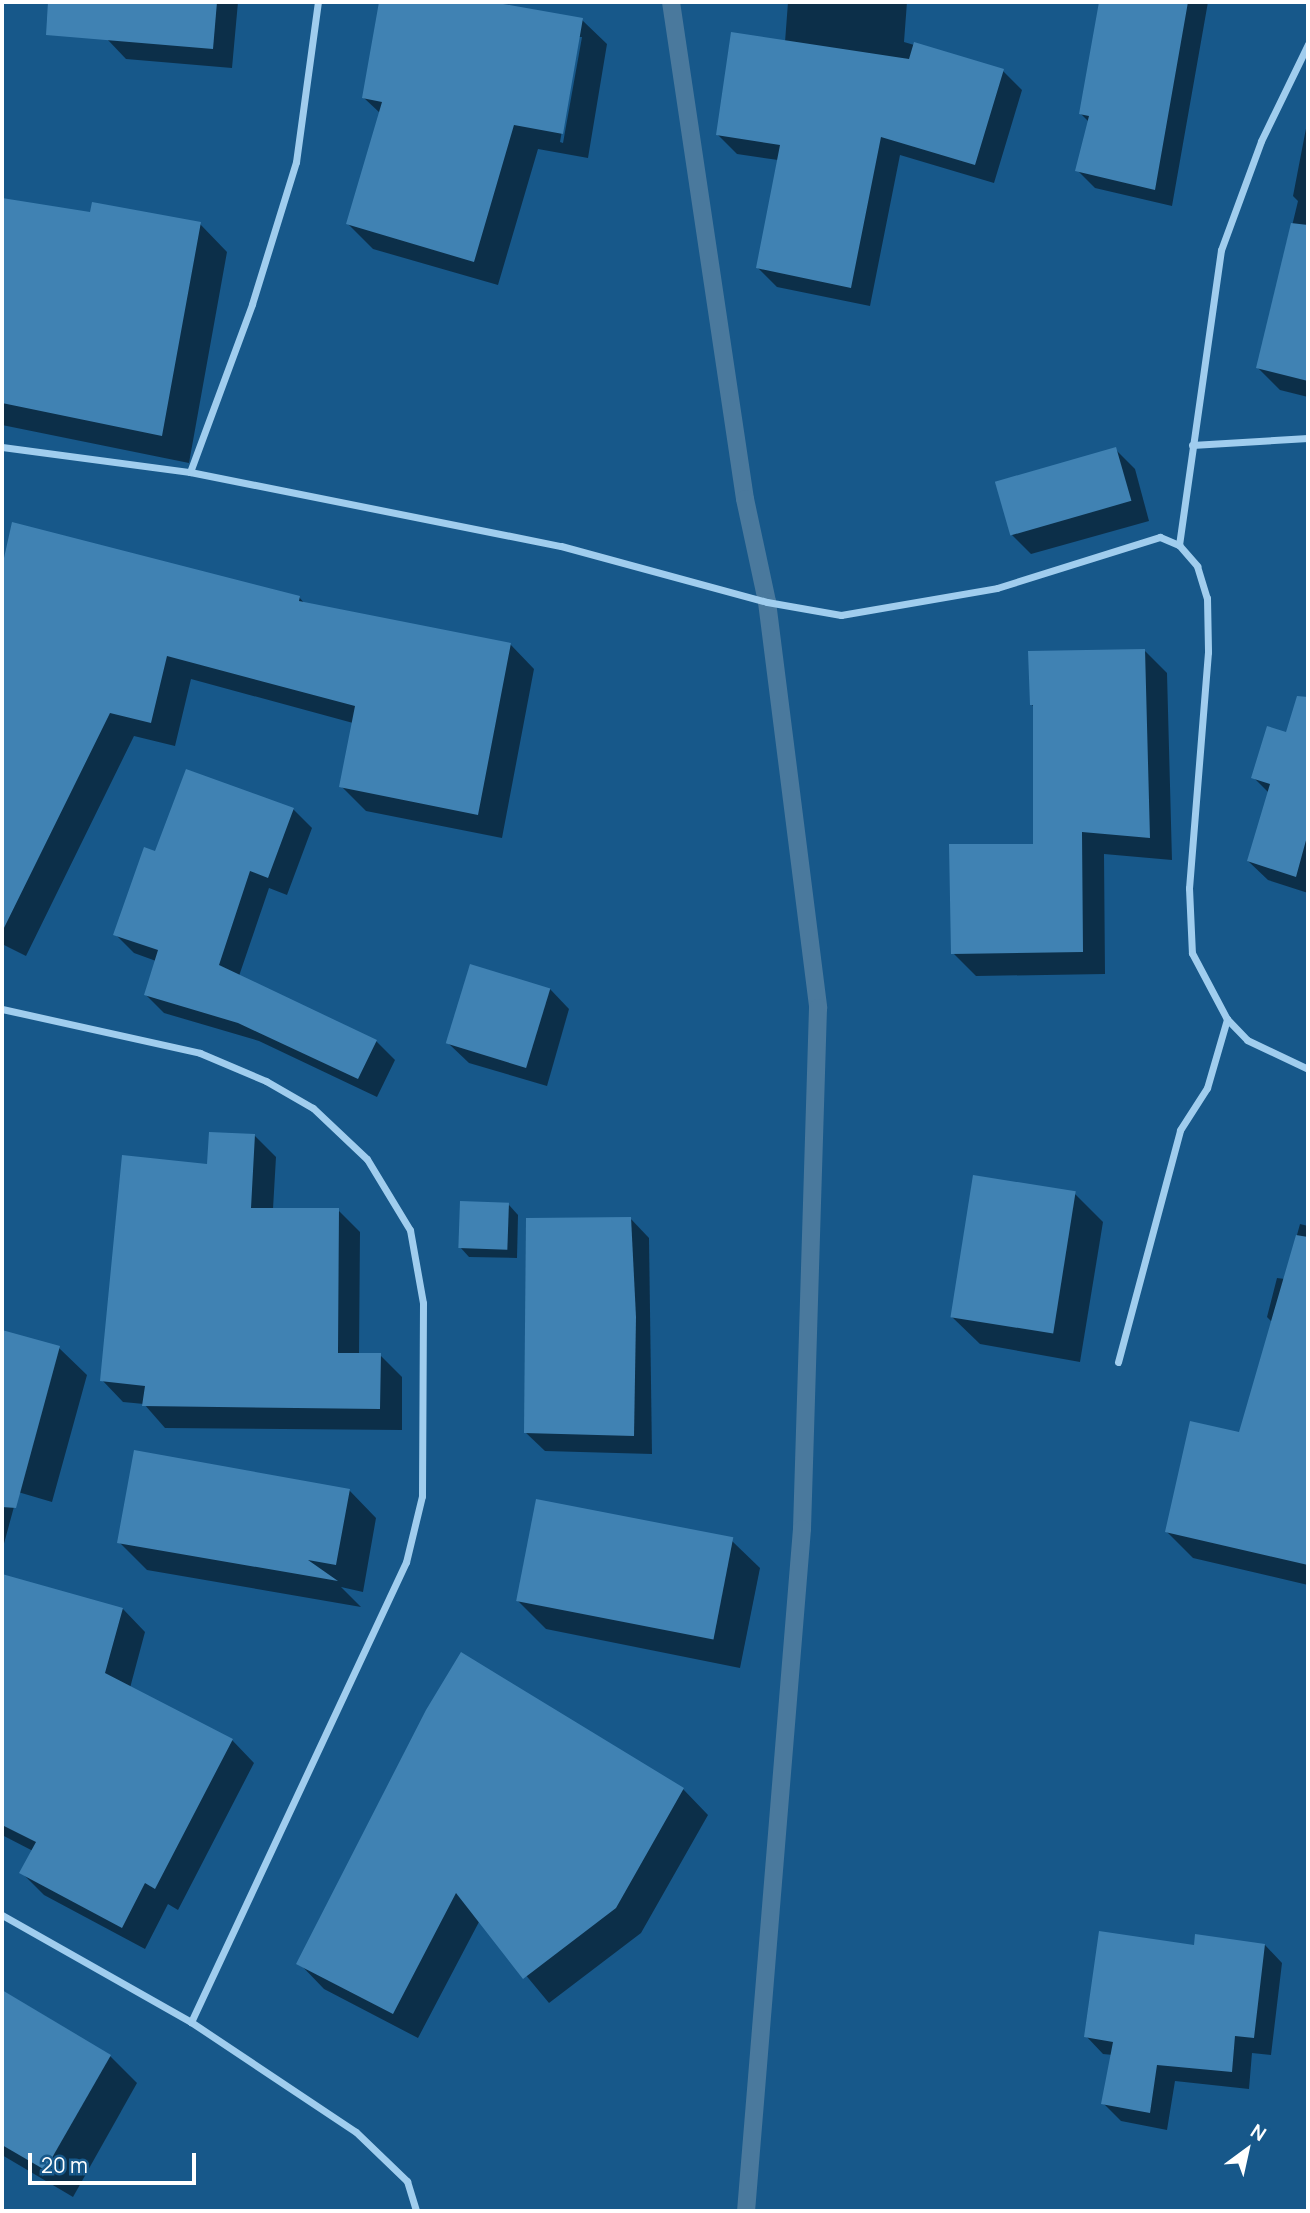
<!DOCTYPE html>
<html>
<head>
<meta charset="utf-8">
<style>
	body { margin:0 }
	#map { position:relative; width:1310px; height:2213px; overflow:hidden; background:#17588a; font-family:Manrope,sans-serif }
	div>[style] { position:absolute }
	.shadow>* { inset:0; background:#0007 }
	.stream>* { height:18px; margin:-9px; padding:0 9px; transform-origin:9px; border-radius:9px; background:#4a799d }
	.building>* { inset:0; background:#4082b3; transform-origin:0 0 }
	.minor>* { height:7px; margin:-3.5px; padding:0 3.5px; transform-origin:3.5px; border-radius:3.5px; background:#a0cdee }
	span { translate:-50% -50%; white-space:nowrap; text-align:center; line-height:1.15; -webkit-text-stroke:5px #17588a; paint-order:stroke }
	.frame { position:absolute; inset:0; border:4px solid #fff; pointer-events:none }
	.north { position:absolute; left:1212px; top:2115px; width:70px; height:70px; -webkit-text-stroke:5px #17588a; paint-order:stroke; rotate:33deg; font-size:19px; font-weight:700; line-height:28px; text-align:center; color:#fff }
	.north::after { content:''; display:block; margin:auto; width:24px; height:32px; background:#fff; clip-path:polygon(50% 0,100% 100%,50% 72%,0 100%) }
	.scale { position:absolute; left:28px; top:2153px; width:168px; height:32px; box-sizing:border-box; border:4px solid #fff; border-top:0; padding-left:9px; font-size:21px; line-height:24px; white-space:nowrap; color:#fff; -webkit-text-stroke:5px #17588a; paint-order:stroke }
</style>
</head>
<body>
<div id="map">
	<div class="shadow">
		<i style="clip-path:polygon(110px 2px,238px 2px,232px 68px,126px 59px,107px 39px)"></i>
		<i style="clip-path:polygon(evenodd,381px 2px,482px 2px,582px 20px,607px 44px,588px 158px,538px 149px,498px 285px,373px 249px,348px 224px,380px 113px,364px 98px,381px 2px,578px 37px,582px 37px,563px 143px,560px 142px,578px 37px)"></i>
		<i style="clip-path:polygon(788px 2px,907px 2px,904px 42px,1003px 71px,1022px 90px,994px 183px,900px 155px,870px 306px,777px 287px,758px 268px,778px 160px,737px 154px,718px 135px,785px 42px)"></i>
		<i style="clip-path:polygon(1101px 2px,1208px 2px,1172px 206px,1095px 188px,1077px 170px,1089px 122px,1081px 114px)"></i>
		<i style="clip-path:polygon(1308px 118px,1308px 397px,1280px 390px,1258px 368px,1298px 201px,1293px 196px)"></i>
		<i style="clip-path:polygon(2px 200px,91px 214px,200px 224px,227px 252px,189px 463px,2px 425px)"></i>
		<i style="clip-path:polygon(1115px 449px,1135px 469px,1149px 521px,1031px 554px,1011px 534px)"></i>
		<i style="clip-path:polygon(13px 524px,299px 597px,305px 604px,510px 644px,534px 669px,502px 838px,366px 811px,341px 786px,353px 723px,191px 679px,175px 746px,134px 736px,26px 956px,2px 944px,2px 575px)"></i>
		<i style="clip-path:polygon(1144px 650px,1167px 673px,1172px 860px,1104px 854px,1105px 974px,976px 976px,953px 953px,1035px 845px,1035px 708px,1031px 704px)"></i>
		<i style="clip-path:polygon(1268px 728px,1308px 740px,1308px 893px,1268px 880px,1248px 861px,1269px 793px,1253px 777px)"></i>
		<i style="clip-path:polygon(293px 809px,312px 828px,287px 895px,269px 888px,239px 976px,376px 1041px,395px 1060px,377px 1097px,259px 1041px,164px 1013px,146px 995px,156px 961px,134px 953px,115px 934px,156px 853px)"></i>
		<i style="clip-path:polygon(550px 989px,569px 1009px,547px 1086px,469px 1063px,449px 1044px)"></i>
		<i style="clip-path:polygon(254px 1135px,276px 1157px,273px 1209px,338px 1210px,360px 1232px,359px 1355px,380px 1355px,402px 1377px,402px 1430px,165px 1428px,144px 1404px,123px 1402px,102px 1380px,208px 1166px)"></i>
		<i style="clip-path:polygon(1075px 1194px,1103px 1222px,1080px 1362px,980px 1344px,952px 1317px)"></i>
		<i style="clip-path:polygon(509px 1205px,518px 1215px,517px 1258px,469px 1257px,460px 1247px)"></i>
		<i style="clip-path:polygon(630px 1218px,649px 1238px,652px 1454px,545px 1451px,525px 1432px)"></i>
		<i style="clip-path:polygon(1300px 1224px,1308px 1226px,1308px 1585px,1193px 1558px,1167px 1532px,1240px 1434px,1272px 1322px,1267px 1317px,1277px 1278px,1285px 1279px)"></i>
		<i style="clip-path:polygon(2px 1332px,59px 1348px,87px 1375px,52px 1502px,18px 1492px,2px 1551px)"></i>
		<i style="clip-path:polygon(349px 1490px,376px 1518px,363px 1592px,341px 1587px,361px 1607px,147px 1570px,119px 1542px)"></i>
		<i style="clip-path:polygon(732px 1541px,760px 1568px,740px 1668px,546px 1629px,518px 1601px)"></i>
		<i style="clip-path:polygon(2px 1576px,123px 1609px,145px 1632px,130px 1688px,232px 1740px,254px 1763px,178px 1910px,168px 1904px,145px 1949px,44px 1895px,21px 1872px,33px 1851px,2px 1835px)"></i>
		<i style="clip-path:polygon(683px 1789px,708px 1815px,641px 1933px,549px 2003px,480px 1920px,418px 2038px,324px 1989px,299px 1963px)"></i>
		<i style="clip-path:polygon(1265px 1945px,1282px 1963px,1271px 2055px,1252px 2053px,1249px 2089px,1175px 2081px,1167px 2130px,1121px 2121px,1103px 2103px,1113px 2055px,1103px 2054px,1086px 2036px,1195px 1947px)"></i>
		<i style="clip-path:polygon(5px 1994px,110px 2056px,137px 2083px,73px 2197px,2px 2155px)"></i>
	</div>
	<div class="stream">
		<i style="left:671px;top:2px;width:502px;rotate:81.53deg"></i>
		<i style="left:745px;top:499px;width:105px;rotate:77.9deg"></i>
		<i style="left:767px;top:602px;width:409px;rotate:82.8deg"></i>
		<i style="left:818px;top:1008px;width:521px;rotate:91.76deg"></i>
		<i style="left:802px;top:1529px;width:684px;rotate:94.69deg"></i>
	</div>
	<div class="building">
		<i style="clip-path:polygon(48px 2px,217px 2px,213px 49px,46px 35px)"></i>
		<i style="clip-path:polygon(379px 2px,492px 2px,583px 18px,563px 134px,514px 125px,474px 262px,346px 224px,382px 102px,362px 98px)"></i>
		<i style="clip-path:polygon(1099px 2px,1188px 2px,1155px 190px,1075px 171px,1089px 116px,1079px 114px)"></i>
		<i style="clip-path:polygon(731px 32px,909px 59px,914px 42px,1004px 69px,975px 165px,881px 137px,851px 288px,756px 268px,780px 145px,716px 135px)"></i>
		<i style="clip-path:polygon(2px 198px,90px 212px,92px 202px,201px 222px,162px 436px,2px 403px)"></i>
		<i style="clip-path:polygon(1291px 223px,1308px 225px,1308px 381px,1256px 368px)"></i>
		<i style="left:1116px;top:447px;width:56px;height:126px;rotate:74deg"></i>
		<i style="clip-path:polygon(12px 522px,300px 596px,299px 601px,511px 643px,478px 815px,339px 787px,355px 706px,167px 656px,151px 723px,110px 713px,2px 932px,2px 567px)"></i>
		<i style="clip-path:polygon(1145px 649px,1150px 838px,1082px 832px,1083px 952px,951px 954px,949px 844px,1033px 844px,1033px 705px,1030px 705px,1028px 651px)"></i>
		<i style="clip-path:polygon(1297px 696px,1308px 697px,1308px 833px,1296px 877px,1247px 861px,1270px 784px,1251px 778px,1267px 726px,1286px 732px)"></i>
		<i style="clip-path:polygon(186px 769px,294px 808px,268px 878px,250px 871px,219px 965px,377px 1040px,358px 1079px,238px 1023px,144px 995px,158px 950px,113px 935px,144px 847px,155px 851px)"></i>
		<i style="left:470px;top:964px;width:84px;height:83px;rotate:17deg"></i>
		<i style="clip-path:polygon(209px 1132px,255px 1134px,251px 1208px,339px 1208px,338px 1353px,381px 1353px,380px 1409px,142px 1406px,145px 1386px,100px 1381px,122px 1155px,207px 1164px)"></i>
		<i style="left:973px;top:1175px;width:104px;height:144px;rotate:9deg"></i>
		<i style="left:460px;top:1201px;width:49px;height:47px;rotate:2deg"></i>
		<i style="clip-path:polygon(631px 1217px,636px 1317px,634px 1436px,524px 1433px,526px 1218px)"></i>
		<i style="clip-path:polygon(1296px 1235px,1308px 1237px,1308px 1565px,1165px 1532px,1190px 1421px,1239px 1432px)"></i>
		<i style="clip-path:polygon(2px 1330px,60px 1346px,16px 1508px,2px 1507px)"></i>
		<i style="clip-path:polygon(134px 1450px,350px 1489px,336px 1565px,308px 1560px,338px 1581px,117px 1543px)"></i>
		<i style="left:536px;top:1499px;width:201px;height:104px;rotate:11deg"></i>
		<i style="clip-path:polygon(2px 1574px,123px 1608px,105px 1673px,233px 1739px,155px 1889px,145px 1883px,122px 1928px,19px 1873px,36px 1842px,2px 1825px)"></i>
		<i style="clip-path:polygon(461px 1652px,684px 1788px,616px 1908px,523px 1979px,456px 1893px,393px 2014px,296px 1964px,426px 1710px)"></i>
		<i style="clip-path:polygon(1099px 1931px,1194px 1945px,1195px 1934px,1265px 1944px,1254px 2038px,1235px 2036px,1232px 2072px,1157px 2065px,1150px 2113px,1101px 2104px,1113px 2042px,1084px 2037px)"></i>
		<i style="clip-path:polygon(2px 1990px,111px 2055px,45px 2170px,2px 2145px)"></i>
	</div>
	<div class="minor">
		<i style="left:1192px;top:445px;width:116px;rotate:-3.5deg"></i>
		<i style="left:2px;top:447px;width:190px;rotate:7.6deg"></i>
		<i style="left:190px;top:472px;width:378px;rotate:11.3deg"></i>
		<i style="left:561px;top:546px;width:213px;rotate:15.2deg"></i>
		<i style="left:767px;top:602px;width:75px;rotate:10deg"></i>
		<i style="left:841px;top:615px;width:158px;rotate:-9.8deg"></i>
		<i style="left:997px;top:588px;width:171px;rotate:-17.4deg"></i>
		<i style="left:1160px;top:537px;width:21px;rotate:23deg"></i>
		<i style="left:1179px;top:545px;width:28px;rotate:49deg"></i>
		<i style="left:1197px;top:566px;width:34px;rotate:73deg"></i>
		<i style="left:1207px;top:598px;width:54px;rotate:88.9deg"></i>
		<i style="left:1208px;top:652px;width:237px;rotate:94.6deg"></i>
		<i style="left:1189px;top:888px;width:65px;rotate:87.4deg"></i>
		<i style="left:1192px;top:953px;width:75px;rotate:62.1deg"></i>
		<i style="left:1227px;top:1019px;width:29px;rotate:46deg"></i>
		<i style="left:1247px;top:1040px;width:68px;rotate:25.4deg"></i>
		<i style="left:190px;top:472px;width:179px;rotate:-69.7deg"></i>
		<i style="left:252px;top:304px;width:149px;rotate:-72.8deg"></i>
		<i style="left:296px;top:162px;width:162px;rotate:-82.2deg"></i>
		<i style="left:1179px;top:545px;width:298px;rotate:-81.9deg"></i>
		<i style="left:1221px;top:250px;width:116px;rotate:-69.8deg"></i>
		<i style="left:1261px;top:141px;width:108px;rotate:-64.1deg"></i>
		<i style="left:2px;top:1009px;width:203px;rotate:12.5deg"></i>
		<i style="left:200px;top:1053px;width:72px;rotate:23deg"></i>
		<i style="left:266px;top:1081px;width:54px;rotate:29.9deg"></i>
		<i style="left:313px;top:1108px;width:74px;rotate:43.4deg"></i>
		<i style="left:367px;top:1159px;width:83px;rotate:58.8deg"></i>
		<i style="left:410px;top:1230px;width:74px;rotate:79.9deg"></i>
		<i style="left:423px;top:1303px;width:193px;rotate:90.3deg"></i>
		<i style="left:422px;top:1496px;width:68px;rotate:103.6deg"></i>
		<i style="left:406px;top:1562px;width:508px;rotate:115.05deg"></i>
		<i style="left:1118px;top:1362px;width:240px;rotate:-75deg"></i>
		<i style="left:1180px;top:1130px;width:50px;rotate:-57.3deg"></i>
		<i style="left:1207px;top:1088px;width:72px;rotate:-73.8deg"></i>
		<i style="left:2px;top:1915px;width:217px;rotate:29.5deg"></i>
		<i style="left:191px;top:2022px;width:198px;rotate:33.7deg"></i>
		<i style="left:356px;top:2132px;width:71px;rotate:43.9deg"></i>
		<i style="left:407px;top:2181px;width:31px;rotate:73deg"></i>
	</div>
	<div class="frame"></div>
	<div class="north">N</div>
	<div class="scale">20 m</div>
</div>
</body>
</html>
